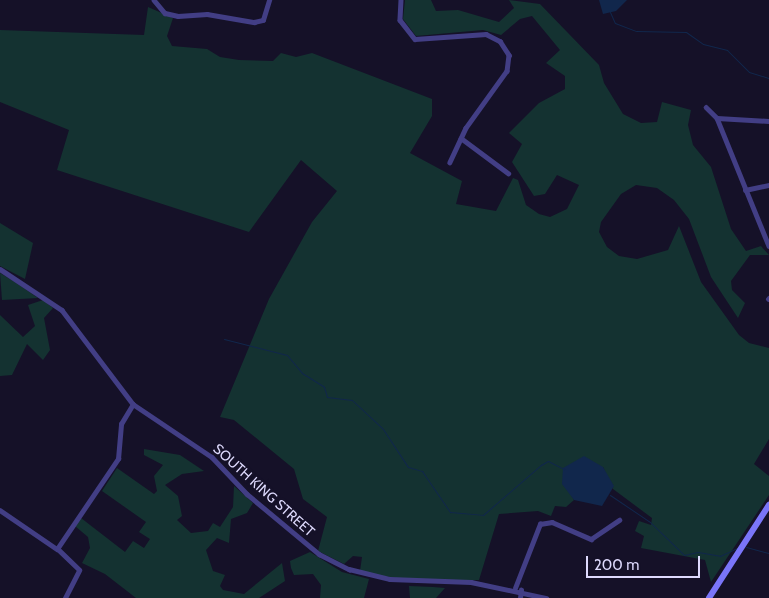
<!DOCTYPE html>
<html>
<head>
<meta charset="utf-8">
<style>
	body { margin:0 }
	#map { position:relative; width:769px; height:598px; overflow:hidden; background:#151128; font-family:Cabin,sans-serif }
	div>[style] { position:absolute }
	.green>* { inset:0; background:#143231 }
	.water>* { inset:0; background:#11274c }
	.stream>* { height:1px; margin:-0.5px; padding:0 0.5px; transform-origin:0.5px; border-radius:0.5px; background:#11274c }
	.street>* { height:4.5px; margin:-2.25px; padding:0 2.25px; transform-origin:2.25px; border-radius:2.25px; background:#423e85 }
	.secondary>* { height:6px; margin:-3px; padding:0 3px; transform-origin:3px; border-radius:3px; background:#7a75f9 }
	span { translate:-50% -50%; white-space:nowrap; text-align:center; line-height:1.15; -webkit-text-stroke:5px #151128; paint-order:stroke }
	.street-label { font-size:14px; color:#dedafd }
	.scale { position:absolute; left:586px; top:556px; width:114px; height:22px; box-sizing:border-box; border:2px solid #dedafd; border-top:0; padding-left:6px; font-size:15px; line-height:18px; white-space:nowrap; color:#dedafd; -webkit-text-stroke:4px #151128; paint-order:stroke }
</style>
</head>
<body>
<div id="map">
	<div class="green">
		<i style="clip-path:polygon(405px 0,431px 0,436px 11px,458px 10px,499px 22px,514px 8px,509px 0,540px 4px,599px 65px,604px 83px,623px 114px,641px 123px,657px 122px,662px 102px,691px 110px,688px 125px,693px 145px,711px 167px,731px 229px,746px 251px,761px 246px,769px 255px,750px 255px,731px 281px,732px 290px,745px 303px,738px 318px,711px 277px,689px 219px,674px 200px,657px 188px,636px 185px,621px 194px,601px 222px,599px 232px,607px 247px,619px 256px,637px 259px,668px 250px,679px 226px,701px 282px,739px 335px,749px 343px,769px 348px,769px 439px,754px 464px,769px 476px,769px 495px,711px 582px,705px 560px,641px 548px,644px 536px,635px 531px,639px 521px,651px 525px,652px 518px,613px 489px,603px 467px,571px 495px,574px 500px,566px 507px,555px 506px,551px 516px,538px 511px,499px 514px,479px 580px,416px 581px,383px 576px,360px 571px,362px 557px,353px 556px,344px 564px,318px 551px,327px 517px,303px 499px,294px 469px,234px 420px,220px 417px,269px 299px,312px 222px,337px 191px,301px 160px,249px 232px,57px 170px,69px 130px,0 102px,0 30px,144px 35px,148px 7px,173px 18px,167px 36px,172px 46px,207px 49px,220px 57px,239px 60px,273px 61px,281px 53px,296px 57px,312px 53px,432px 99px,432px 116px,410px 153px,462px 181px,456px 204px,496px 211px,513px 178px,518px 180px,526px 205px,539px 214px,550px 217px,567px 209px,579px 185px,557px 175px,545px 194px,534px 196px,512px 162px,522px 144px,509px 133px,539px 103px,565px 89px,565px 76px,546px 63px,560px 50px,532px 16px,520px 19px,501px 35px,483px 30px,416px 36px,403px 19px)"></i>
		<i style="clip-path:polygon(0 223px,33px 243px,25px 279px,0 266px)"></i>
		<i style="clip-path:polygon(0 273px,15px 282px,38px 298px,2px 300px)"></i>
		<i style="clip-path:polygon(43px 300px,53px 308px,44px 318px,50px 350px,43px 360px,27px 344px,12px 375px,0 376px,0 315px,23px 337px,35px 326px,28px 305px)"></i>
		<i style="clip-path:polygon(144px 449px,180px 455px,204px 471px,182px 474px,165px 485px,178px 496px,182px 516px,177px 520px,191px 533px,208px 531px,213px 523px,220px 527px,233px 507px,234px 486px,253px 503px,247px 513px,231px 519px,229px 543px,217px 538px,206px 550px,213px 571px,225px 575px,220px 586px,223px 590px,244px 594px,282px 563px,285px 581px,259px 598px,136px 598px,105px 574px,82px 563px,90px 548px,88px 537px,75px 526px,81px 518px,125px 552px,133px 541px,144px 548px,150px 539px,139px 532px,146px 522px,102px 491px,117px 468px,154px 494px,157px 491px,154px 476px,163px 465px,144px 455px)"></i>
		<i style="clip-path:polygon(310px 552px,342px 572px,369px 579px,364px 598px,320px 598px,321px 585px,313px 574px,294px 575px,291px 568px,290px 561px)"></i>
		<i style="clip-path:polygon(409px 586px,433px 587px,445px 588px,436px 598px,410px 598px)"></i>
	</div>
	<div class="water">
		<i style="clip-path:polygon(599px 0,627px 0,616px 11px,603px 14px)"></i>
		<i style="clip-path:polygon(584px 456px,603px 467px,614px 486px,602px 506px,574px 500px,562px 484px,563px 468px)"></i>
	</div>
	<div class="stream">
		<i style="left:610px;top:12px;width:12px;rotate:66deg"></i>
		<i style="left:615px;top:23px;width:22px;rotate:21deg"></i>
		<i style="left:636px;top:31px;width:50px;rotate:1.1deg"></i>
		<i style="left:686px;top:32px;width:21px;rotate:35deg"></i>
		<i style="left:703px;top:44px;width:25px;rotate:14deg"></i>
		<i style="left:727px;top:50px;width:31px;rotate:45deg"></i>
		<i style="left:749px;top:72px;width:21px;rotate:17deg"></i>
		<i style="left:224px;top:339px;width:65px;rotate:14.3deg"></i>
		<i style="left:287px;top:355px;width:23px;rotate:50deg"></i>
		<i style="left:302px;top:373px;width:26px;rotate:32deg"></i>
		<i style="left:324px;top:387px;width:10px;rotate:73deg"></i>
		<i style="left:327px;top:397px;width:25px;rotate:7deg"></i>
		<i style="left:352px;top:400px;width:42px;rotate:43.1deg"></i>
		<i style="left:383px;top:429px;width:45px;rotate:56.7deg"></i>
		<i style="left:408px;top:467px;width:15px;rotate:16deg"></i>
		<i style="left:422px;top:471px;width:50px;rotate:55.7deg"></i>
		<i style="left:450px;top:512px;width:33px;rotate:5deg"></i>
		<i style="left:483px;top:515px;width:77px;rotate:-40.8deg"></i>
		<i style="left:541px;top:465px;width:8px;rotate:-30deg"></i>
		<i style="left:548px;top:461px;width:18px;rotate:27deg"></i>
		<i style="left:610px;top:495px;width:48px;rotate:34deg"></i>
		<i style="left:650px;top:522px;width:47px;rotate:44.1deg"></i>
		<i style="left:684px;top:555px;width:14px;rotate:-12deg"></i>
		<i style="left:698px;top:552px;width:22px;rotate:10deg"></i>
		<i style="left:720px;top:556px;width:21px;rotate:-25deg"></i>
		<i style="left:746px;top:547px;width:24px;rotate:15deg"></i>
	</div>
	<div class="street">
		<i style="left:154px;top:0;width:17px;rotate:50deg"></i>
		<i style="left:165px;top:13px;width:13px;rotate:13deg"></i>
		<i style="left:178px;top:16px;width:29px;rotate:-4deg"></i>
		<i style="left:207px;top:14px;width:48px;rotate:9.7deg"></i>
		<i style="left:254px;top:22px;width:9px;rotate:-13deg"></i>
		<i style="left:263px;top:20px;width:21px;rotate:-73deg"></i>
		<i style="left:401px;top:0;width:20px;rotate:93deg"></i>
		<i style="left:400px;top:20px;width:24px;rotate:52deg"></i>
		<i style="left:415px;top:39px;width:71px;rotate:-4deg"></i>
		<i style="left:486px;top:34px;width:16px;rotate:27deg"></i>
		<i style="left:500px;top:41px;width:17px;rotate:57deg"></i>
		<i style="left:509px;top:55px;width:16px;rotate:97deg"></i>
		<i style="left:507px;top:71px;width:70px;rotate:125.7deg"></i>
		<i style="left:466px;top:128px;width:38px;rotate:115deg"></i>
		<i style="left:706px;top:107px;width:16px;rotate:45deg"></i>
		<i style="left:717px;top:118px;width:52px;rotate:3.3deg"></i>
		<i style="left:717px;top:118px;width:138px;rotate:67.9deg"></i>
		<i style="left:461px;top:138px;width:59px;rotate:36.7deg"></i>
		<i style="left:745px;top:190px;width:25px;rotate:-12deg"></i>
		<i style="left:0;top:269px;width:74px;rotate:33.5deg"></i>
		<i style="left:62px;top:310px;width:118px;rotate:52.9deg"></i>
		<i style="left:133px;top:404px;width:95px;rotate:33.9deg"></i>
		<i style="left:212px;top:457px;width:51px;rotate:46.6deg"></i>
		<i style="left:247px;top:494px;width:94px;rotate:39.8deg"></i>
		<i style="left:319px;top:554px;width:34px;rotate:27deg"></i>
		<i style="left:349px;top:569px;width:42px;rotate:13.7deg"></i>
		<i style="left:390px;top:579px;width:81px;rotate:2.1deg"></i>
		<i style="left:471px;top:582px;width:77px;rotate:12deg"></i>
		<i style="left:768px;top:299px;width:1px;rotate:-45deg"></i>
		<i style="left:0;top:510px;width:69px;rotate:34.4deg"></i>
		<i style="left:515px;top:588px;width:69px;rotate:-68.7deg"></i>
		<i style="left:540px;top:524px;width:12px;rotate:-9deg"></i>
		<i style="left:552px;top:522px;width:43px;rotate:23.6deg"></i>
		<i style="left:591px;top:539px;width:34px;rotate:-34deg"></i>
		<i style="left:65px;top:598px;width:31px;rotate:-63deg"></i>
		<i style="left:79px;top:570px;width:30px;rotate:-136deg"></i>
		<i style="left:57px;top:549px;width:109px;rotate:-55.9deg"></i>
		<i style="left:118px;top:459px;width:35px;rotate:-85deg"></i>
		<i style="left:121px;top:424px;width:23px;rotate:-59deg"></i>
		<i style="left:520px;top:598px;width:8px;rotate:-83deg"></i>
	</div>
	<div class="secondary">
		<i style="left:709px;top:598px;width:111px;rotate:-57.2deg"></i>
	</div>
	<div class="street-label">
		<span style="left:264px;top:490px;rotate:42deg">SOUTH KING STREET</span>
	</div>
	<div class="scale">200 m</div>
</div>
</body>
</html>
